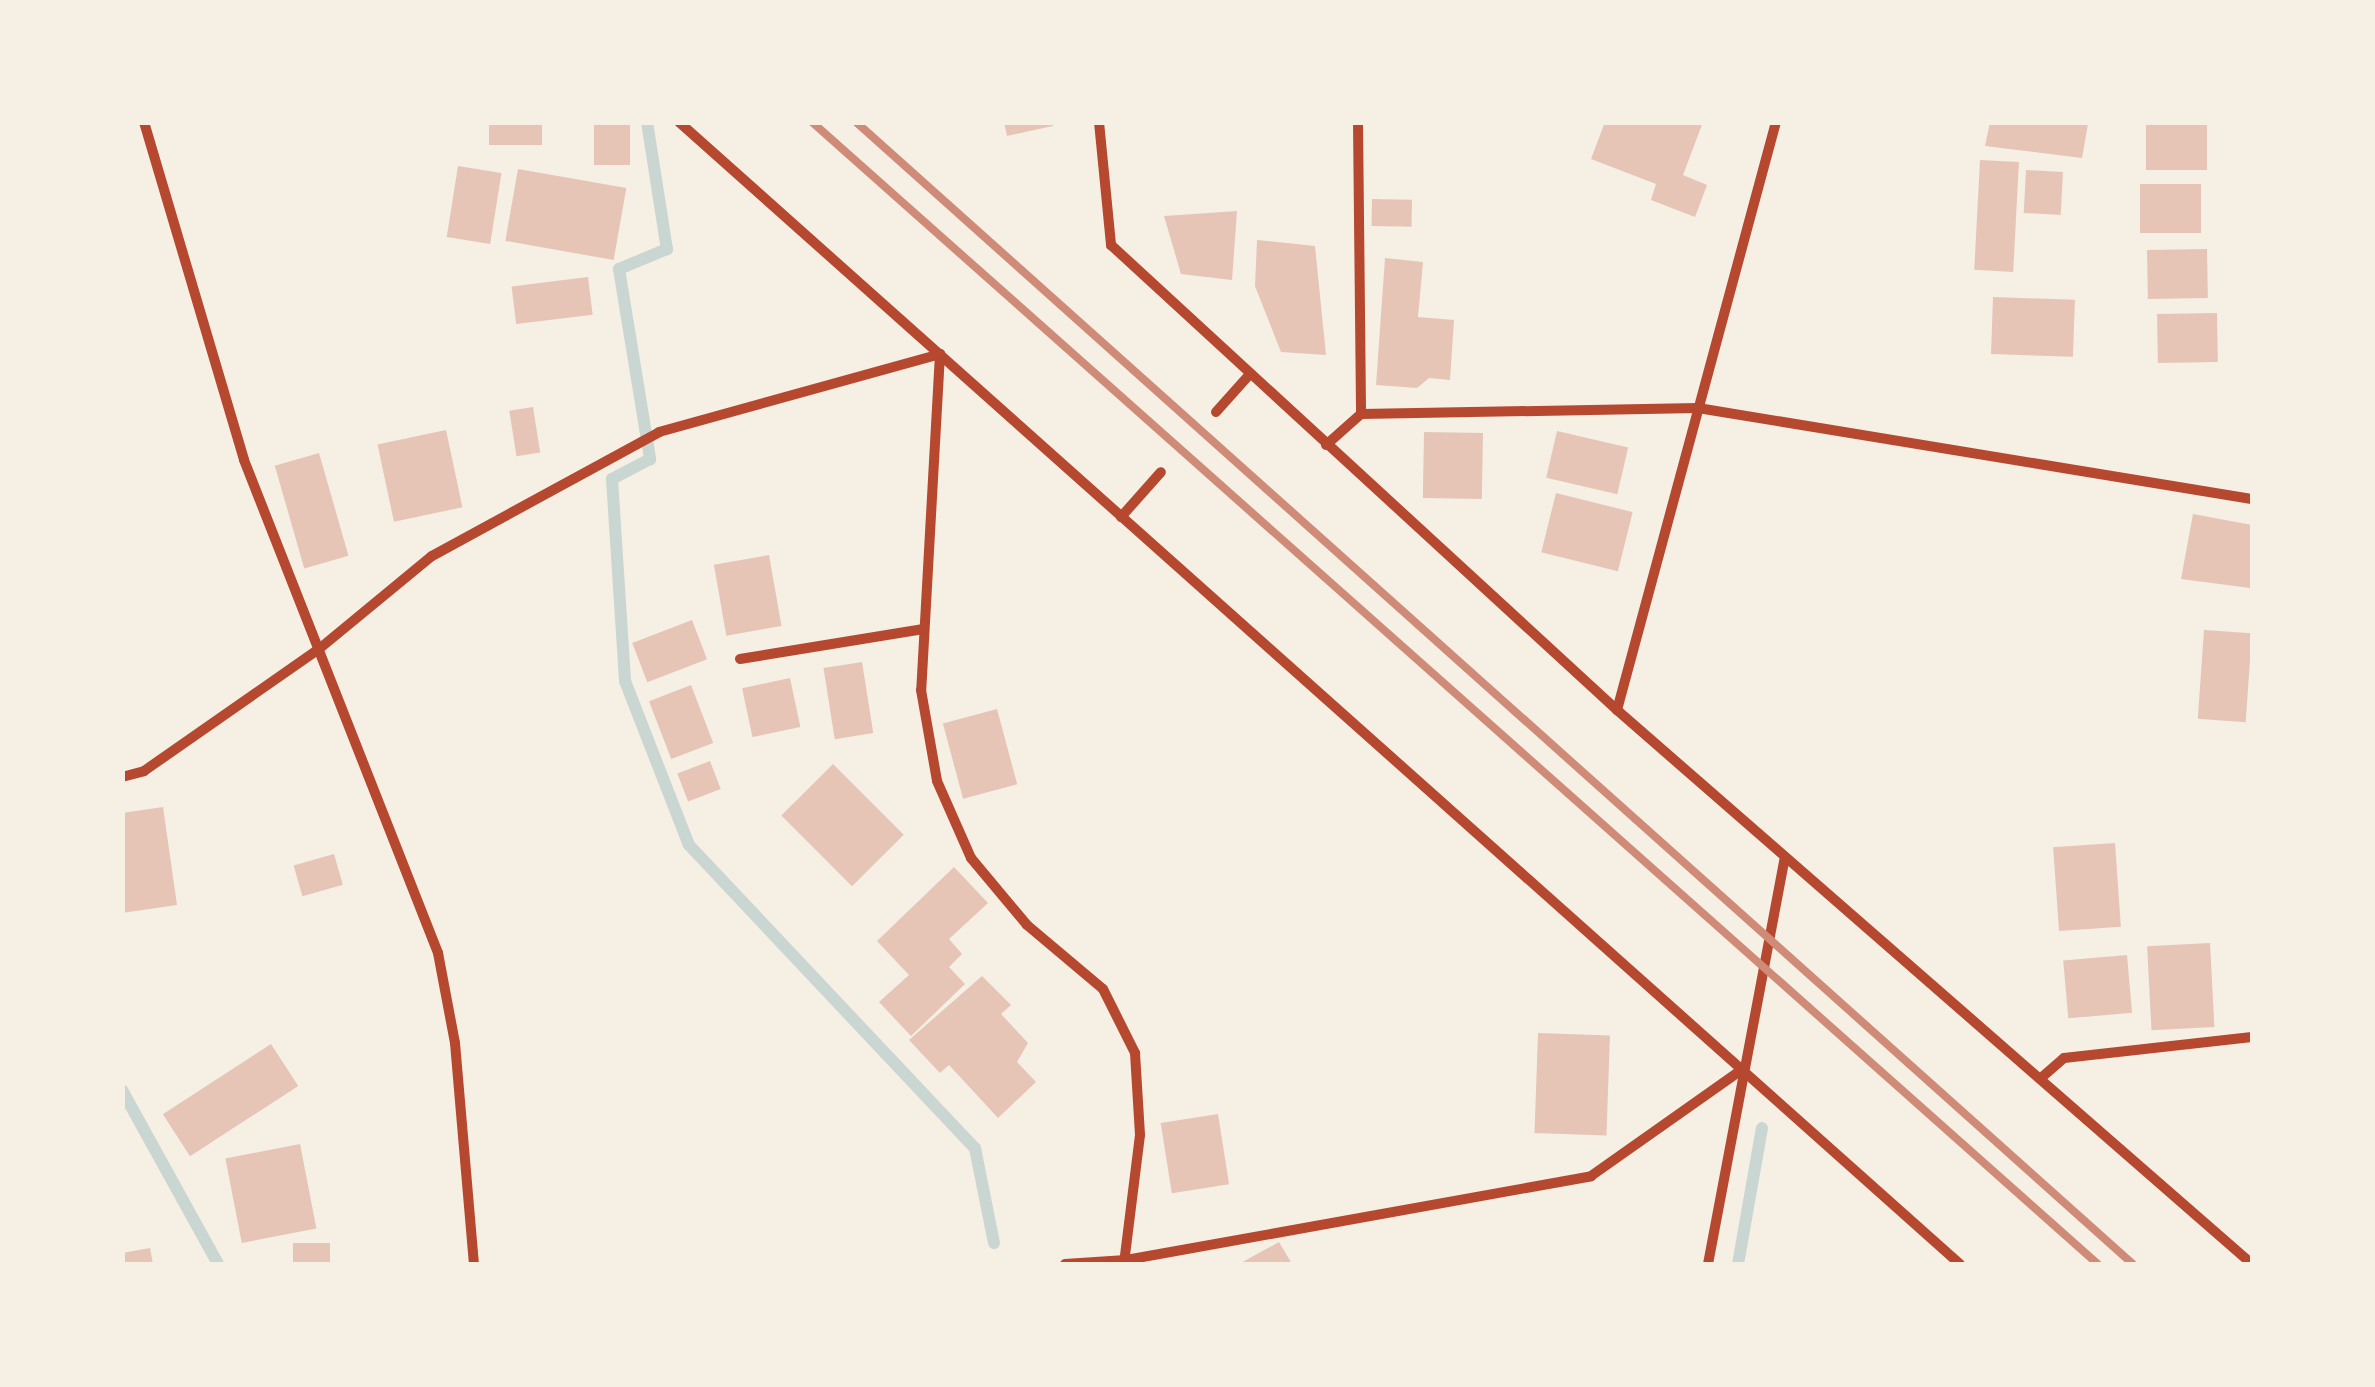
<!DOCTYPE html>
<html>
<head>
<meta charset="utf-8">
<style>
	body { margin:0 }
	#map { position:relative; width:2375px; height:1387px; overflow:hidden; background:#f6efe4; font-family:"Work Sans",sans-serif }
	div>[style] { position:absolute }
	.stream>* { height:12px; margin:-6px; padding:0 6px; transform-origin:6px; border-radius:6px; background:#c9d6d2 }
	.building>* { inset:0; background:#e6c5b7; transform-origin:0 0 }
	.minor>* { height:10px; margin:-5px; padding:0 5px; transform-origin:5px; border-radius:5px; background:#b5482f }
	.rail>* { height:8px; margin:-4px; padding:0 4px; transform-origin:4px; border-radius:4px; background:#cf8b77 }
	span { translate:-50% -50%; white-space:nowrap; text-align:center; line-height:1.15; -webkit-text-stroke:8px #f6efe4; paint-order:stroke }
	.frame { position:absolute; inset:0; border:125px solid #f6efe4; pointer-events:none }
</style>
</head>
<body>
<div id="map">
	<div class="stream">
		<i style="left:647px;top:122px;width:129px;rotate:81.1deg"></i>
		<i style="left:667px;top:249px;width:52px;rotate:157.4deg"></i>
		<i style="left:619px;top:269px;width:193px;rotate:80.7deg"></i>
		<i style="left:650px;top:459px;width:43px;rotate:152.2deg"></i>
		<i style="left:612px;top:479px;width:202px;rotate:86.3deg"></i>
		<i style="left:625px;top:681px;width:176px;rotate:68.7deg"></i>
		<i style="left:689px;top:845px;width:417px;rotate:46.7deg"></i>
		<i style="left:975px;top:1148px;width:97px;rotate:78.7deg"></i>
		<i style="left:122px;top:1090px;width:199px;rotate:61.1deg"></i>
		<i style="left:1738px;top:1264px;width:138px;rotate:-80deg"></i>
	</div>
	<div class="building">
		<i style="left:489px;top:122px;width:53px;height:23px"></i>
		<i style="left:594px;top:122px;width:36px;height:43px"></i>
		<i style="clip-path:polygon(1004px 122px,1053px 122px,1053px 126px,1007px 136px)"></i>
		<i style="clip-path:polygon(1605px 122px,1703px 122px,1683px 175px,1707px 185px,1695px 217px,1651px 200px,1656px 184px,1591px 159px)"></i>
		<i style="clip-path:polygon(1990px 122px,2088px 124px,2082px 158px,1985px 146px)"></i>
		<i style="left:2146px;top:122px;width:61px;height:48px"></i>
		<i style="left:1980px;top:160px;width:39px;height:110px;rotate:3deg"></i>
		<i style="left:458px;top:166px;width:44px;height:72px;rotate:9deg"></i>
		<i style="left:518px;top:169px;width:110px;height:73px;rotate:10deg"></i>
		<i style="left:2026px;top:170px;width:37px;height:43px;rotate:3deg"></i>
		<i style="left:2201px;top:184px;width:49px;height:61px;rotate:90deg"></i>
		<i style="left:1372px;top:199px;width:40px;height:27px;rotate:1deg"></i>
		<i style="clip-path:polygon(1237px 211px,1232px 280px,1181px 274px,1164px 216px)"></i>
		<i style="clip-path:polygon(1257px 240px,1315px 246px,1326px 355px,1281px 352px,1255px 286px)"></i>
		<i style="left:2207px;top:249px;width:49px;height:60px;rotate:89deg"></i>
		<i style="clip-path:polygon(1385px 258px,1423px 262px,1418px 317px,1454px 320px,1450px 380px,1429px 378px,1417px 388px,1376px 385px)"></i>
		<i style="left:588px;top:277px;width:38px;height:77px;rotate:83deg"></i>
		<i style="left:1993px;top:297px;width:82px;height:57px;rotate:2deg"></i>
		<i style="left:2217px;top:313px;width:49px;height:60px;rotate:89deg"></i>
		<i style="left:533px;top:407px;width:46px;height:24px;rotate:81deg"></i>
		<i style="left:446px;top:430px;width:79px;height:70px;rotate:78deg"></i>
		<i style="left:1557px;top:431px;width:73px;height:48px;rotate:13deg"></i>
		<i style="left:1424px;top:432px;width:59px;height:66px;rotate:1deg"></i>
		<i style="left:319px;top:453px;width:107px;height:46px;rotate:74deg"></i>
		<i style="left:1556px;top:493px;width:79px;height:61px;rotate:14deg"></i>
		<i style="clip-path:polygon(2193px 514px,2252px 525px,2250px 588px,2181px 579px)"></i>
		<i style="left:769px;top:555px;width:72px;height:56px;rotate:80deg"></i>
		<i style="left:692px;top:620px;width:42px;height:64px;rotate:69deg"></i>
		<i style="left:2204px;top:630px;width:48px;height:89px;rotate:4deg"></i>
		<i style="left:862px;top:662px;width:72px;height:39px;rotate:81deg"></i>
		<i style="left:790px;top:678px;width:50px;height:49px;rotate:78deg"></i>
		<i style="left:691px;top:685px;width:62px;height:45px;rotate:69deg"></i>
		<i style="left:997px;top:709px;width:78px;height:56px;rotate:75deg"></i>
		<i style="left:710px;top:761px;width:30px;height:35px;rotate:69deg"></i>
		<i style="left:833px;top:764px;width:100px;height:73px;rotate:45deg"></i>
		<i style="clip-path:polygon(163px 807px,177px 905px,122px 913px,122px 813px)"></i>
		<i style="left:2115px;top:843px;width:84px;height:62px;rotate:86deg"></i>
		<i style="left:334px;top:854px;width:32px;height:42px;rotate:74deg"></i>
		<i style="clip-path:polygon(954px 867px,988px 903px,949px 939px,962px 954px,949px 967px,965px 984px,911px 1036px,879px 1002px,909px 975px,877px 941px)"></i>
		<i style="left:2210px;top:943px;width:84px;height:63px;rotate:87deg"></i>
		<i style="left:2127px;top:955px;width:58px;height:64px;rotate:85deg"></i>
		<i style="clip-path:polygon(982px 976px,1011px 1005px,1001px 1014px,1028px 1043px,1017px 1062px,1036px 1082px,998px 1118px,949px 1065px,940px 1073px,909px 1040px)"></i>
		<i style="left:1538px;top:1033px;width:72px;height:100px;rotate:2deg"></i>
		<i style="left:271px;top:1044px;width:50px;height:129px;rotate:57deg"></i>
		<i style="left:1218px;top:1114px;width:71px;height:58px;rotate:81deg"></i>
		<i style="left:300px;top:1144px;width:86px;height:76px;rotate:79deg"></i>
		<i style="clip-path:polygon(1279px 1242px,1292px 1264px,1239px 1264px)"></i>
		<i style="left:330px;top:1243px;width:21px;height:37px;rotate:90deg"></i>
		<i style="clip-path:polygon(150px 1248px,153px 1264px,122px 1264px,122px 1253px)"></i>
	</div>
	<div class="minor">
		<i style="left:144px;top:122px;width:352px;rotate:73.5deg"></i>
		<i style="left:244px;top:460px;width:530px;rotate:68.52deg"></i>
		<i style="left:438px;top:953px;width:92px;rotate:79.3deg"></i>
		<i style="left:455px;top:1043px;width:222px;rotate:85.1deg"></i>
		<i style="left:679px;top:122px;width:1716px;rotate:41.72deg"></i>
		<i style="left:1099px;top:122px;width:124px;rotate:84.4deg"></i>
		<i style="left:1111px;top:245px;width:687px;rotate:42.58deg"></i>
		<i style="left:1617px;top:710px;width:843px;rotate:41.1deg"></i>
		<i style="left:1358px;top:122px;width:292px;rotate:89.4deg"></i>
		<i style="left:940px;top:354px;width:337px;rotate:93.2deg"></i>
		<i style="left:921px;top:690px;width:92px;rotate:80deg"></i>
		<i style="left:937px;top:781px;width:84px;rotate:66.2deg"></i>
		<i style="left:971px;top:858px;width:87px;rotate:50.1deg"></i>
		<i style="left:1027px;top:925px;width:99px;rotate:40.1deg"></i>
		<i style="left:1103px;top:989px;width:72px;rotate:63.4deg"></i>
		<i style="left:1135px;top:1053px;width:82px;rotate:86.5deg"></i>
		<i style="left:1140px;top:1135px;width:130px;rotate:97.1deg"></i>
		<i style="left:1216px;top:412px;width:51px;rotate:-48.2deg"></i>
		<i style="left:1326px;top:445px;width:47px;rotate:-41.5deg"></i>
		<i style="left:1361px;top:414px;width:337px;rotate:-1deg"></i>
		<i style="left:1698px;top:408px;width:561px;rotate:9.33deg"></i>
		<i style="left:1121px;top:517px;width:60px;rotate:-48.4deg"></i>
		<i style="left:740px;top:659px;width:186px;rotate:-9.3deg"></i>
		<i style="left:1617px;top:710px;width:609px;rotate:-74.87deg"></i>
		<i style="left:122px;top:777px;width:23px;rotate:-15deg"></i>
		<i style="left:144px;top:771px;width:213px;rotate:-34.9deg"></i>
		<i style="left:319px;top:649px;width:146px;rotate:-39.5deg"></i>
		<i style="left:432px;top:556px;width:259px;rotate:-28.6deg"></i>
		<i style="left:659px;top:432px;width:292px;rotate:-15.5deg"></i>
		<i style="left:2041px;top:1078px;width:30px;rotate:-41deg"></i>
		<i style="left:2064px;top:1058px;width:189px;rotate:-6.4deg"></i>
		<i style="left:1065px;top:1264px;width:61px;rotate:-3.8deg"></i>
		<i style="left:1126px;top:1260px;width:473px;rotate:-10.2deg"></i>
		<i style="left:1591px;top:1176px;width:182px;rotate:-35.2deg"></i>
		<i style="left:1708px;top:1264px;width:414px;rotate:-79.3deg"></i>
	</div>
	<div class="rail">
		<i style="left:812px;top:122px;width:1720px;rotate:41.61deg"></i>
		<i style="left:856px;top:122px;width:1713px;rotate:41.81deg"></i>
	</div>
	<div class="frame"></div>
</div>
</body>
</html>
